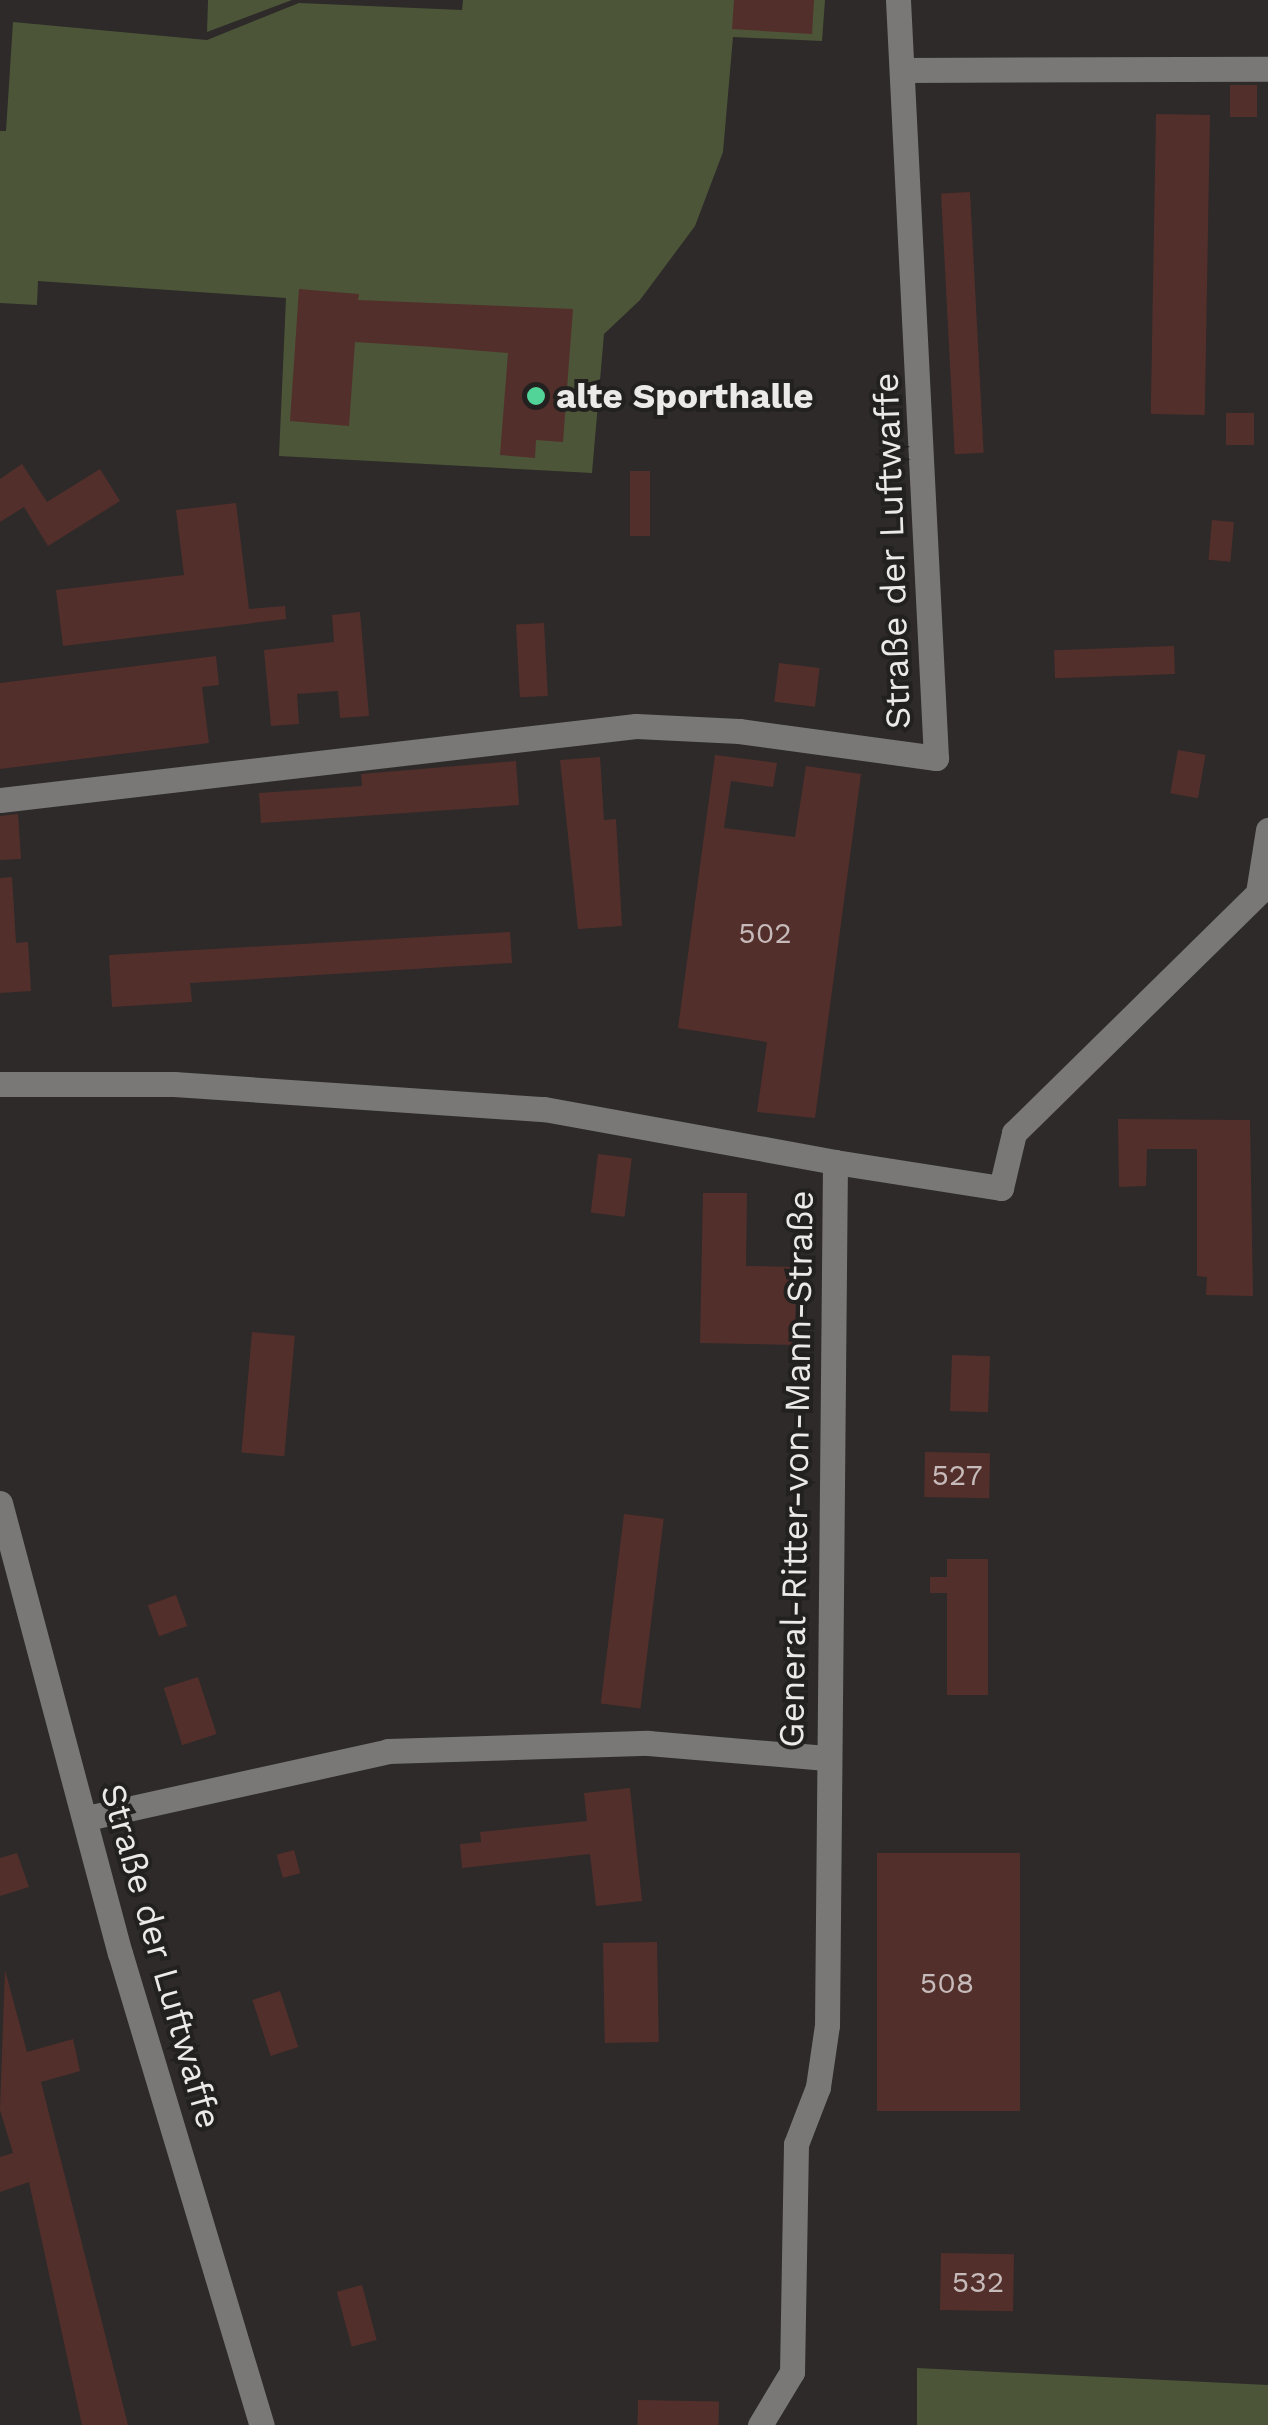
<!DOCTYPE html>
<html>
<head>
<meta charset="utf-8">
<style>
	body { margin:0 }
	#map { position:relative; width:1268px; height:2425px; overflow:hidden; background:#2d2a29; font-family:"Work Sans",sans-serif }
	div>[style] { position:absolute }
	.green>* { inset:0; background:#4c5538 }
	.building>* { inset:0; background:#532f2b; transform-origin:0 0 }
	.minor>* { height:25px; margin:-12.5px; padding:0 12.5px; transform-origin:12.5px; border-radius:12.5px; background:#797877 }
	.dots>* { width:28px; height:28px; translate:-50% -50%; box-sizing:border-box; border:5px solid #232120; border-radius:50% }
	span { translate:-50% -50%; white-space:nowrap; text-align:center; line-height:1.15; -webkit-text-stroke:8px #232120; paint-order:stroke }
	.number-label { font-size:30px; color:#c6bbba }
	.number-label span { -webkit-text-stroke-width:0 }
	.poi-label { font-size:35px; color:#eceae9; font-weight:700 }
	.left { translate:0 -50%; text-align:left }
	.street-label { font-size:35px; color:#eceae9 }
</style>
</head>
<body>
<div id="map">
	<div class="green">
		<i style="clip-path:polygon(208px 0,292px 0,207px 32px)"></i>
		<i style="clip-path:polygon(463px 0,825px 0,822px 41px,733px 37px,723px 152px,695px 226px,640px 300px,604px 334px,592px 473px,279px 456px,286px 298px,38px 281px,37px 305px,0 303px,0 131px,6px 131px,13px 22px,207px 40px,299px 3px,462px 10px)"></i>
		<i style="clip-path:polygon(917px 2368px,1268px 2385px,1268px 2425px,917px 2425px)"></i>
	</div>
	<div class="building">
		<i style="clip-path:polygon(734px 0,814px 0,812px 34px,732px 29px)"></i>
		<i style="left:1230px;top:85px;width:27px;height:32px"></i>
		<i style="left:1156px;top:114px;width:54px;height:300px;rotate:1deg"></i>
		<i style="left:970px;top:192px;width:261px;height:29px;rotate:87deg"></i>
		<i style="clip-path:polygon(299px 289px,359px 294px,358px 300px,573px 309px,563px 442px,536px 440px,535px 458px,500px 455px,508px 353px,433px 347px,355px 342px,349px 426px,290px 421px)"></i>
		<i style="left:1226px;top:413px;width:28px;height:32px"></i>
		<i style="clip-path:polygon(22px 464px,47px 502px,100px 469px,120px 501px,48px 546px,24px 507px,0 522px,0 479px)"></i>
		<i style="left:630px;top:471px;width:20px;height:65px"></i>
		<i style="clip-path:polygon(236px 503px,249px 609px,285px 606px,286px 619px,63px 646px,56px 590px,184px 575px,176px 510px)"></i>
		<i style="left:1212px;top:520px;width:22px;height:40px;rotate:5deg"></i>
		<i style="clip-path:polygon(360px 612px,369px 716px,340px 718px,338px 691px,297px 694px,299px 724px,271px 726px,264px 650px,334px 642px,332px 615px)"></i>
		<i style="left:544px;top:623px;width:73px;height:28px;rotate:87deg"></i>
		<i style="left:1174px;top:646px;width:28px;height:120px;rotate:88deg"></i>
		<i style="clip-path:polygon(216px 656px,219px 685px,202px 687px,209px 743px,0 769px,0 683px)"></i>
		<i style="left:779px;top:663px;width:41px;height:39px;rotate:7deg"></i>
		<i style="left:1178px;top:750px;width:28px;height:44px;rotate:10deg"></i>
		<i style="clip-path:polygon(715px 755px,777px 763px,773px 787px,731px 781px,724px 828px,795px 837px,806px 766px,861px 774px,815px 1118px,757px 1112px,767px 1042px,678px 1028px)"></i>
		<i style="clip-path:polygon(600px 757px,604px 820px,616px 819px,622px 926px,578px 929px,560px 760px)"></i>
		<i style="clip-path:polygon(516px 761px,519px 805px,261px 823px,259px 793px,362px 786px,361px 774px)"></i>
		<i style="clip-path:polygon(18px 814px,21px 859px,0 860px,0 816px)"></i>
		<i style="clip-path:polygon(12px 877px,16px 943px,28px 942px,31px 991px,0 993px,0 878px)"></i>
		<i style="clip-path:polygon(510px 932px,512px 963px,190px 983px,192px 1002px,112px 1007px,109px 955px)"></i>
		<i style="clip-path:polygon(1118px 1119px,1250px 1120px,1253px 1296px,1206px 1295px,1207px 1277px,1197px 1276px,1197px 1149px,1147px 1149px,1146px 1186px,1119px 1187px)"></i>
		<i style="left:598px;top:1154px;width:34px;height:59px;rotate:7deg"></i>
		<i style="clip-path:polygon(703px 1193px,747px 1193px,746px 1266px,796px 1267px,795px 1345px,700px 1343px)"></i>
		<i style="left:252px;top:1332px;width:43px;height:121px;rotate:5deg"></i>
		<i style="left:952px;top:1355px;width:38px;height:56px;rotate:2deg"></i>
		<i style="left:925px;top:1452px;width:65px;height:45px;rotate:1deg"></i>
		<i style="left:624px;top:1514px;width:40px;height:191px;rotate:7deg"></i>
		<i style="clip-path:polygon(947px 1559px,988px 1559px,988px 1695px,947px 1695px,947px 1593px,930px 1593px,930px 1577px,947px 1577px)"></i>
		<i style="left:176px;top:1595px;width:33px;height:30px;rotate:70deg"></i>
		<i style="left:198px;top:1677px;width:60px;height:36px;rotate:72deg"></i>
		<i style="clip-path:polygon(630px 1788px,642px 1901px,596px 1906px,590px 1854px,462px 1868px,460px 1844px,481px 1842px,480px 1832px,587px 1821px,584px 1793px)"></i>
		<i style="left:294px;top:1850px;width:24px;height:18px;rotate:75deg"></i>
		<i style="clip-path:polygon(17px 1853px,29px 1887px,0 1896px,0 1858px)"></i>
		<i style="left:877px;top:1853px;width:143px;height:258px"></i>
		<i style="left:657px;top:1942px;width:100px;height:54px;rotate:89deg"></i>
		<i style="clip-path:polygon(5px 1970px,27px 2052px,73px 2039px,80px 2071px,41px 2082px,128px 2425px,82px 2425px,29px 2182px,0 2192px,0 2157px,13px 2153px,0 2110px)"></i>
		<i style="left:280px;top:1991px;width:59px;height:29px;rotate:72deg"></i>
		<i style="left:941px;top:2253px;width:73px;height:57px;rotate:1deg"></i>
		<i style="left:362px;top:2285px;width:57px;height:26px;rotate:75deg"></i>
		<i style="left:638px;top:2400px;width:81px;height:25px;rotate:1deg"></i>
	</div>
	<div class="minor">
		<i style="left:902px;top:70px;width:366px;rotate:-0.2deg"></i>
		<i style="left:0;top:800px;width:640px;rotate:-6.64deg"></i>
		<i style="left:636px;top:726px;width:103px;rotate:2.8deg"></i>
		<i style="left:739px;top:731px;width:199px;rotate:7.8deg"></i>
		<i style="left:936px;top:758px;width:759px;rotate:-92.87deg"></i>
		<i style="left:0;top:1084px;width:174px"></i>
		<i style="left:174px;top:1084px;width:371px;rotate:3.9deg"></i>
		<i style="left:544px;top:1109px;width:296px;rotate:10.3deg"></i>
		<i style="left:835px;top:1162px;width:863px;rotate:90.53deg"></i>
		<i style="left:827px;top:2025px;width:63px;rotate:98.3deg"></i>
		<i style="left:818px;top:2087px;width:61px;rotate:111.1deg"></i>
		<i style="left:796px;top:2144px;width:228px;rotate:91deg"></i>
		<i style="left:792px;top:2372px;width:62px;rotate:121.1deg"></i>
		<i style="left:835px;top:1162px;width:168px;rotate:8.9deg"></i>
		<i style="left:1001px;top:1188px;width:57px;rotate:-76.7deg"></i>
		<i style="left:1014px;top:1133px;width:342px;rotate:-44.5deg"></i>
		<i style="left:1258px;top:893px;width:64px;rotate:-81deg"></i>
		<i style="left:0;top:1503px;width:466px;rotate:75.1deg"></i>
		<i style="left:120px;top:1953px;width:493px;rotate:73.3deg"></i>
		<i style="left:87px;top:1818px;width:308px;rotate:-12.5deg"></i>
		<i style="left:388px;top:1751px;width:260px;rotate:-1.8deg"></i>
		<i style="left:648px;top:1743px;width:179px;rotate:4.8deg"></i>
	</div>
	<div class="dots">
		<i style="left:536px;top:396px;background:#52d397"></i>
	</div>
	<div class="number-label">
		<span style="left:765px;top:933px">502</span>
		<span style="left:957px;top:1475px">527</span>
		<span style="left:947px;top:1983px">508</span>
		<span style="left:978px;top:2282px">532</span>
	</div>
	<div class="poi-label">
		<span class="left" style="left:556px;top:396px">alte Sporthalle</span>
	</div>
	<div class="street-label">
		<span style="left:892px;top:551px;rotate:-92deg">Straße der Luftwaffe</span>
		<span style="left:796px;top:1469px;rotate:-89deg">General-Ritter-von-Mann-Straße</span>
		<span style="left:161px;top:1956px;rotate:74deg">Straße der Luftwaffe</span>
	</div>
</div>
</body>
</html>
